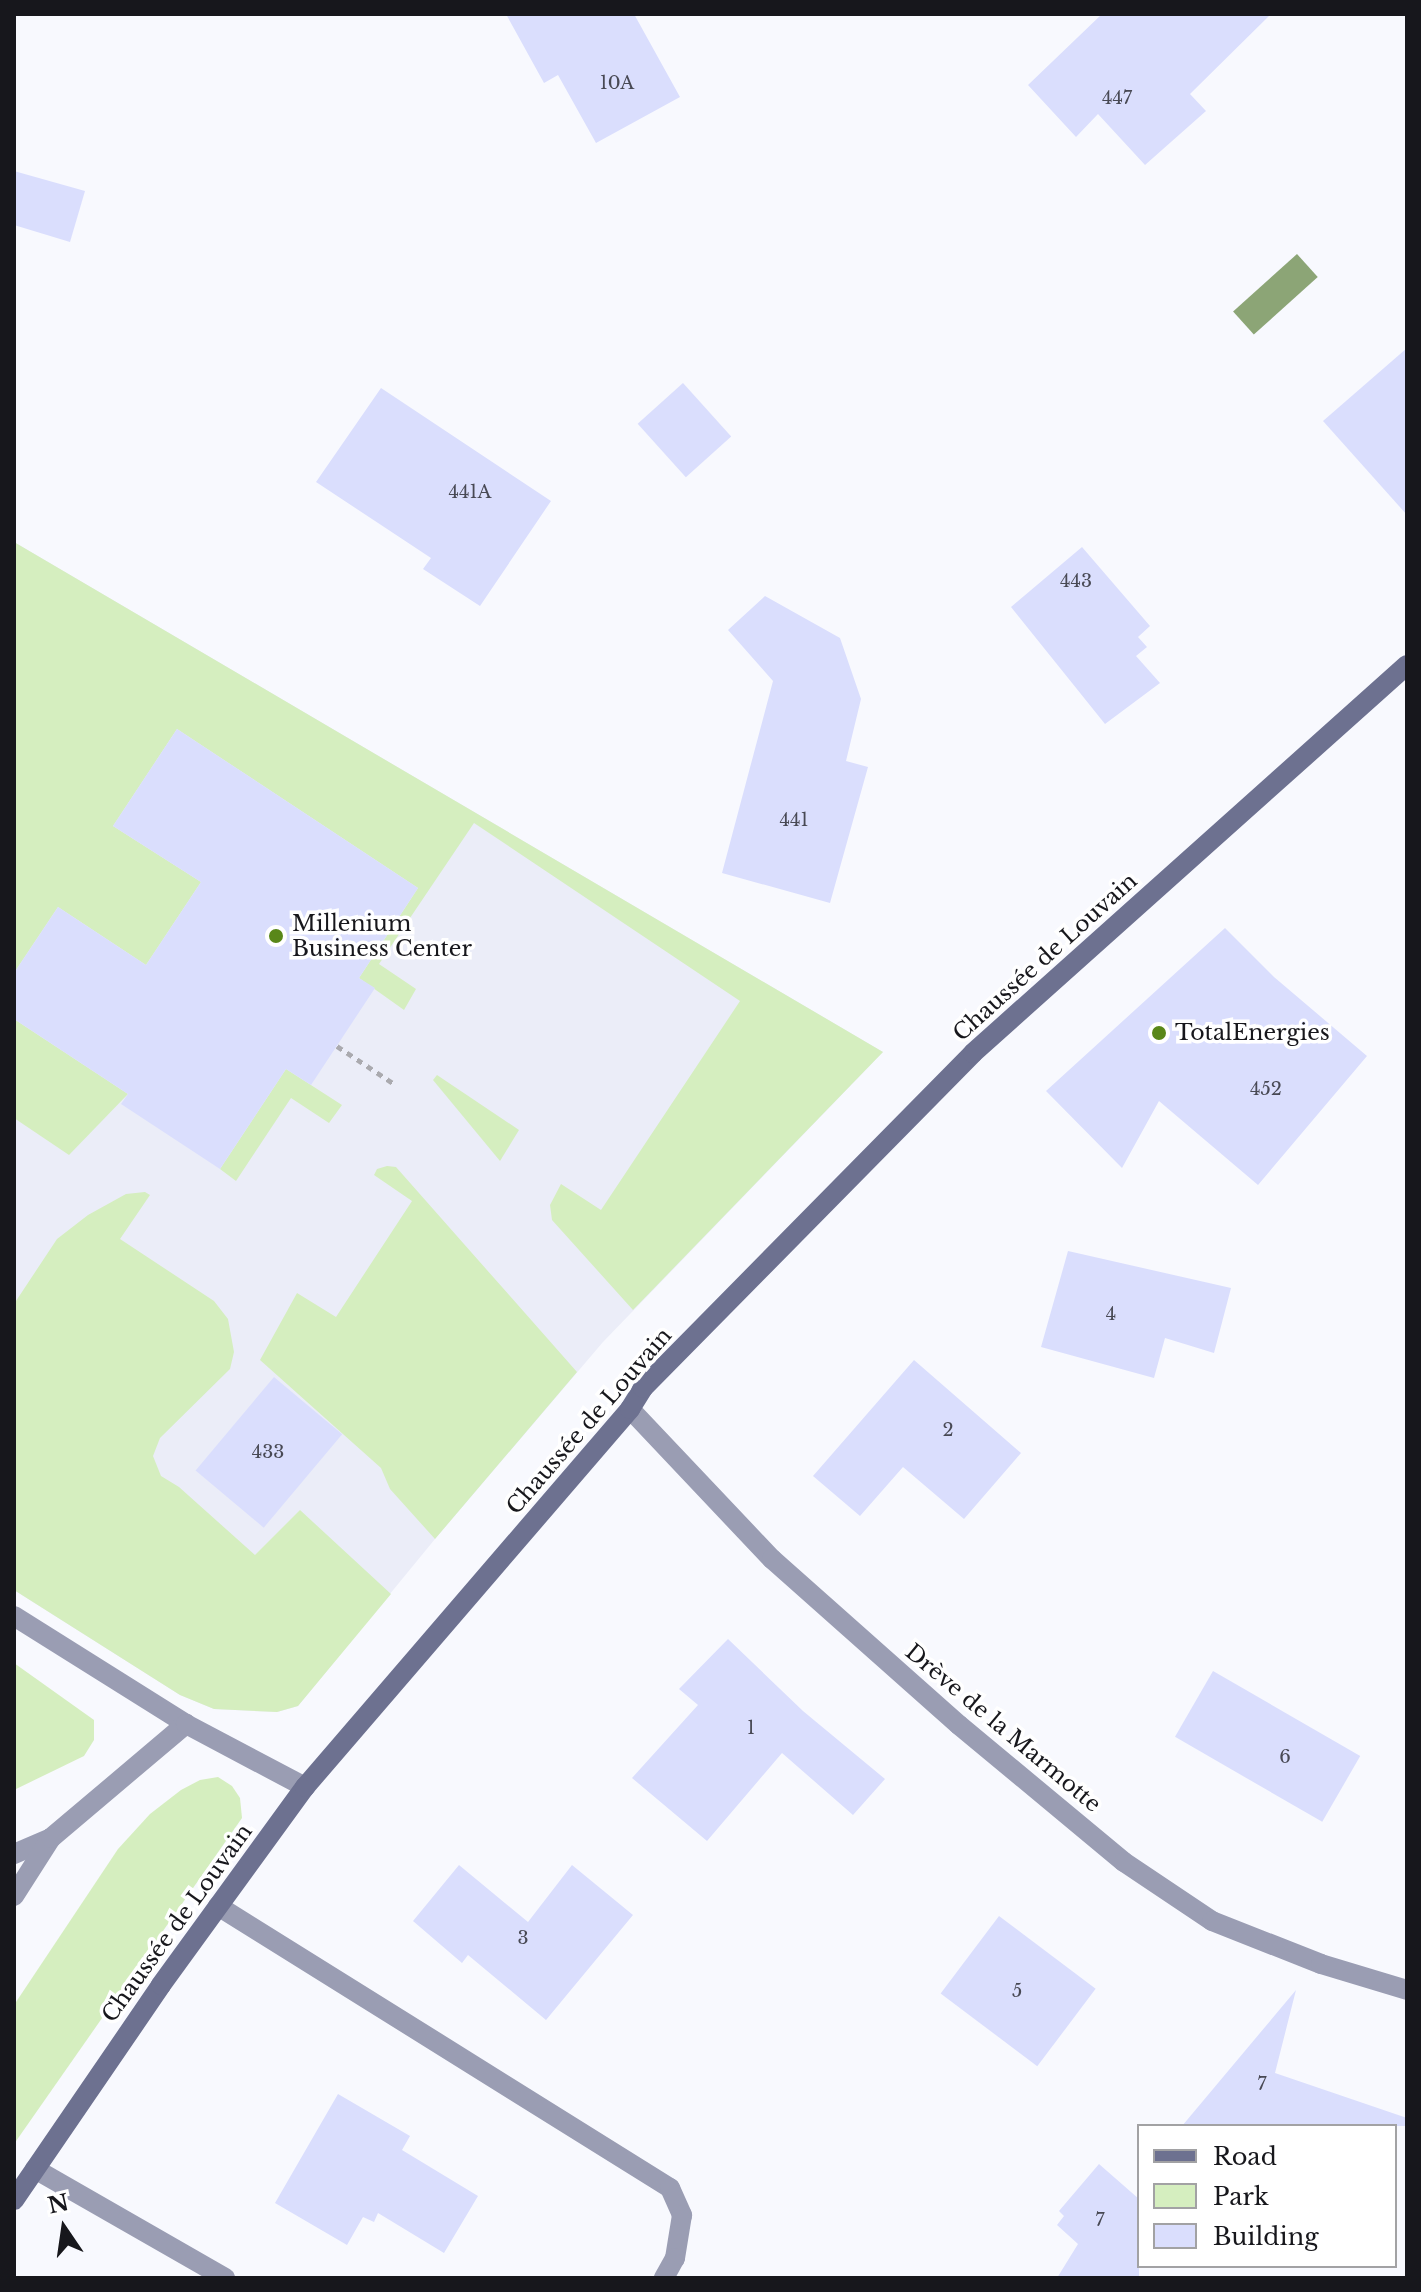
<!DOCTYPE html>
<html>
<head>
<meta charset="utf-8">
<style>
	body { margin:0 }
	#map { position:relative; width:1421px; height:2292px; overflow:hidden; background:#f8f9fe; font-family:"Libre Baskerville",serif }
	div>[style] { position:absolute }
	.built>* { inset:0; background:#ebedf8 }
	.green>* { inset:0; background:#d5eebf }
	.water>* { inset:0; background:#8ca576; transform-origin:0 0 }
	.building>* { inset:0; background:#dadefd; transform-origin:0 0 }
	.path>* { height:5px; margin-top:-2.5px; transform-origin:0; background:repeating-linear-gradient(90deg,#aaaaaf 0 6px,transparent 0 12px) }
	.service>* { height:20px; margin:-10px; padding:0 10px; transform-origin:10px; border-radius:10px; background:#9a9db3 }
	.minor>* { height:20px; margin:-10px; padding:0 10px; transform-origin:10px; border-radius:10px; background:#9a9db3 }
	.secondary>* { height:20px; margin:-10px; padding:0 10px; transform-origin:10px; border-radius:10px; background:#6d7190 }
	.dots>* { width:22px; height:22px; translate:-50% -50%; box-sizing:border-box; border:4px solid #fff; border-radius:50% }
	span { translate:-50% -50%; white-space:nowrap; text-align:center; line-height:1.15; -webkit-text-stroke:7px #fff; paint-order:stroke }
	.number-label { font-size:18px; color:#484954 }
	.number-label span { -webkit-text-stroke-width:0 }
	.poi-label { font-size:22px; color:#17171c }
	.left { translate:0 -50%; text-align:left }
	.street-label { font-size:22px; color:#17171c }
	.frame { position:absolute; inset:0; border:16px solid #17171c; pointer-events:none }
	.legend { position:absolute; left:1137px; top:2124px; width:260px; height:144px; box-sizing:border-box; background:#fff; border:2px solid #a2a2a4; margin:0; padding:10px 14px; list-style:none; font-size:24px; color:#17171c }
	.legend li { display:flex; align-items:center; gap:16px; height:40px }
	.legend b { width:40px; border:2px solid #a2a2a4 }
	.north { position:absolute; left:24px; top:2188px; width:80px; height:80px; -webkit-text-stroke:6px #fff; paint-order:stroke; rotate:347deg; font-size:22px; font-weight:700; line-height:32px; text-align:center; color:#17171c }
	.north::after { content:''; display:block; margin:auto; width:28px; height:36px; background:#17171c; clip-path:polygon(50% 0,100% 100%,50% 72%,0 100%) }
</style>
</head>
<body>
<div id="map">
	<div class="built">
		<i style="clip-path:polygon(14px 542px,883px 1052px,603px 1342px,435px 1539px,298px 1706px,277px 1712px,214px 1709px,180px 1695px,14px 1590px)"></i>
	</div>
	<div class="green">
		<i style="clip-path:polygon(14px 542px,883px 1052px,633px 1310px,552px 1220px,550px 1205px,561px 1184px,601px 1210px,740px 1001px,474px 823px,379px 964px,416px 989px,404px 1010px,359px 978px,418px 888px,177px 729px,113px 826px,201px 882px,146px 965px,58px 907px,14px 973px)"></i>
		<i style="clip-path:polygon(14px 1019px,128px 1094px,69px 1155px,14px 1118px)"></i>
		<i style="clip-path:polygon(286px 1069px,342px 1105px,329px 1123px,291px 1098px,236px 1181px,220px 1169px)"></i>
		<i style="clip-path:polygon(437px 1075px,519px 1130px,500px 1161px,433px 1080px)"></i>
		<i style="clip-path:polygon(387px 1166px,396px 1167px,577px 1372px,435px 1539px,390px 1489px,381px 1468px,260px 1360px,297px 1293px,336px 1317px,412px 1201px,374px 1175px,377px 1169px)"></i>
		<i style="clip-path:polygon(145px 1192px,150px 1195px,120px 1239px,214px 1301px,228px 1319px,234px 1352px,230px 1369px,160px 1438px,153px 1456px,161px 1476px,179px 1487px,255px 1555px,300px 1510px,391px 1594px,298px 1706px,277px 1712px,214px 1709px,180px 1695px,14px 1590px,14px 1304px,57px 1239px,88px 1215px,126px 1194px)"></i>
		<i style="clip-path:polygon(14px 1663px,94px 1720px,94px 1740px,84px 1756px,14px 1790px)"></i>
		<i style="clip-path:polygon(218px 1777px,232px 1786px,240px 1798px,242px 1818px,14px 2144px,14px 2005px,118px 1849px,150px 1814px,181px 1790px,200px 1780px)"></i>
	</div>
	<div class="water">
		<i style="left:1297px;top:254px;width:31px;height:86px;rotate:48deg"></i>
	</div>
	<div class="building">
		<i style="clip-path:polygon(506px 14px,634px 14px,680px 97px,596px 143px,558px 75px,544px 83px)"></i>
		<i style="clip-path:polygon(1102px 14px,1271px 14px,1190px 94px,1206px 111px,1145px 165px,1098px 114px,1076px 137px,1028px 85px)"></i>
		<i style="clip-path:polygon(14px 171px,85px 191px,70px 242px,14px 225px)"></i>
		<i style="clip-path:polygon(1407px 348px,1407px 515px,1323px 421px)"></i>
		<i style="left:683px;top:383px;width:72px;height:61px;rotate:48deg"></i>
		<i style="clip-path:polygon(381px 388px,551px 501px,480px 606px,423px 569px,431px 558px,316px 482px)"></i>
		<i style="clip-path:polygon(1082px 547px,1150px 626px,1138px 637px,1147px 647px,1136px 656px,1160px 683px,1105px 724px,1011px 607px)"></i>
		<i style="clip-path:polygon(765px 596px,840px 638px,861px 699px,846px 761px,868px 767px,830px 903px,722px 873px,773px 681px,728px 630px)"></i>
		<i style="clip-path:polygon(177px 729px,418px 888px,359px 978px,375px 988px,311px 1085px,286px 1069px,220px 1169px,121px 1104px,128px 1094px,14px 1019px,14px 973px,58px 907px,146px 965px,201px 882px,113px 826px)"></i>
		<i style="clip-path:polygon(1225px 928px,1274px 977px,1367px 1056px,1258px 1185px,1159px 1101px,1122px 1168px,1046px 1091px)"></i>
		<i style="clip-path:polygon(1068px 1251px,1231px 1288px,1214px 1353px,1165px 1338px,1154px 1378px,1041px 1347px)"></i>
		<i style="clip-path:polygon(914px 1360px,1021px 1453px,964px 1519px,903px 1467px,860px 1516px,813px 1476px)"></i>
		<i style="left:274px;top:1377px;width:89px;height:122px;rotate:40deg"></i>
		<i style="clip-path:polygon(728px 1639px,803px 1711px,885px 1779px,853px 1815px,782px 1753px,707px 1841px,632px 1778px,698px 1705px,679px 1689px)"></i>
		<i style="left:1213px;top:1671px;width:170px;height:76px;rotate:30deg"></i>
		<i style="clip-path:polygon(459px 1865px,528px 1922px,572px 1865px,633px 1915px,546px 2020px,468px 1955px,462px 1963px,413px 1921px)"></i>
		<i style="left:999px;top:1916px;width:121px;height:97px;rotate:37deg"></i>
		<i style="clip-path:polygon(1296px 1990px,1275px 2073px,1407px 2118px,1406px 2126px,1182px 2126px)"></i>
		<i style="clip-path:polygon(338px 2094px,410px 2136px,402px 2150px,478px 2196px,444px 2253px,378px 2213px,374px 2222px,363px 2217px,347px 2245px,275px 2203px)"></i>
		<i style="clip-path:polygon(1099px 2164px,1139px 2199px,1139px 2278px,1057px 2278px,1078px 2244px,1057px 2225px,1064px 2216px,1059px 2211px)"></i>
	</div>
	<div class="path">
		<i style="left:337px;top:1046px;width:67px;rotate:33.5deg"></i>
	</div>
	<div class="service">
		<i style="left:14px;top:1616px;width:203px;rotate:32.1deg"></i>
		<i style="left:14px;top:1854px;width:40px;rotate:-23.4deg"></i>
		<i style="left:14px;top:1896px;width:69px;rotate:-57.5deg"></i>
		<i style="left:51px;top:1838px;width:177px;rotate:-40.2deg"></i>
		<i style="left:186px;top:1724px;width:135px;rotate:27.9deg"></i>
		<i style="left:218px;top:1906px;width:533px;rotate:31.96deg"></i>
		<i style="left:670px;top:2188px;width:30px;rotate:66deg"></i>
		<i style="left:682px;top:2215px;width:44px;rotate:99.2deg"></i>
		<i style="left:675px;top:2258px;width:23px;rotate:119deg"></i>
		<i style="left:35px;top:2169px;width:219px;rotate:29.8deg"></i>
	</div>
	<div class="minor">
		<i style="left:630px;top:1409px;width:207px;rotate:46.6deg"></i>
		<i style="left:772px;top:1559px;width:250px;rotate:41.6deg"></i>
		<i style="left:959px;top:1725px;width:214px;rotate:39.7deg"></i>
		<i style="left:1124px;top:1862px;width:106px;rotate:33.8deg"></i>
		<i style="left:1212px;top:1921px;width:117px;rotate:21.5deg"></i>
		<i style="left:1321px;top:1964px;width:90px;rotate:16.8deg"></i>
	</div>
	<div class="secondary">
		<i style="left:14px;top:2200px;width:260px;rotate:-55.6deg"></i>
		<i style="left:161px;top:1985px;width:245px;rotate:-54deg"></i>
		<i style="left:305px;top:1787px;width:499px;rotate:-49.3deg"></i>
		<i style="left:630px;top:1409px;width:25px;rotate:-58deg"></i>
		<i style="left:643px;top:1388px;width:470px;rotate:-45.4deg"></i>
		<i style="left:973px;top:1053px;width:582px;rotate:-41.8deg"></i>
	</div>
	<div class="dots">
		<i style="left:276px;top:936px;background:#598719"></i>
		<i style="left:1159px;top:1033px;background:#598719"></i>
	</div>
	<div class="number-label">
		<span style="left:617px;top:83px">10A</span>
		<span style="left:1117px;top:98px">447</span>
		<span style="left:470px;top:492px">441A</span>
		<span style="left:1076px;top:581px">443</span>
		<span style="left:794px;top:820px">441</span>
		<span style="left:1266px;top:1089px">452</span>
		<span style="left:1111px;top:1314px">4</span>
		<span style="left:948px;top:1430px">2</span>
		<span style="left:268px;top:1452px">433</span>
		<span style="left:751px;top:1728px">1</span>
		<span style="left:1285px;top:1757px">6</span>
		<span style="left:523px;top:1938px">3</span>
		<span style="left:1017px;top:1991px">5</span>
		<span style="left:1262px;top:2084px">7</span>
		<span style="left:1100px;top:2220px">7</span>
	</div>
	<div class="poi-label">
		<span class="left" style="left:292px;top:936px">Millenium<br>Business Center</span>
		<span class="left" style="left:1175px;top:1033px">TotalEnergies</span>
	</div>
	<div class="street-label">
		<span style="left:1045px;top:957px;rotate:-42deg">Chaussée de Louvain</span>
		<span style="left:589px;top:1421px;rotate:-49deg">Chaussée de Louvain</span>
		<span style="left:1003px;top:1728px;rotate:40deg">Drève de la Marmotte</span>
		<span style="left:177px;top:1923px;rotate:-54deg">Chaussée de Louvain</span>
	</div>
	<div class="frame"></div>
	<ul class="legend">
	<li><b style="height:10px;background:#6d7190"></b>Road</li>
	<li><b style="height:22px;background:#d5eebf"></b>Park</li>
	<li><b style="height:22px;background:#dadefd"></b>Building</li>
	</ul>
	<div class="north">N</div>
</div>
</body>
</html>
